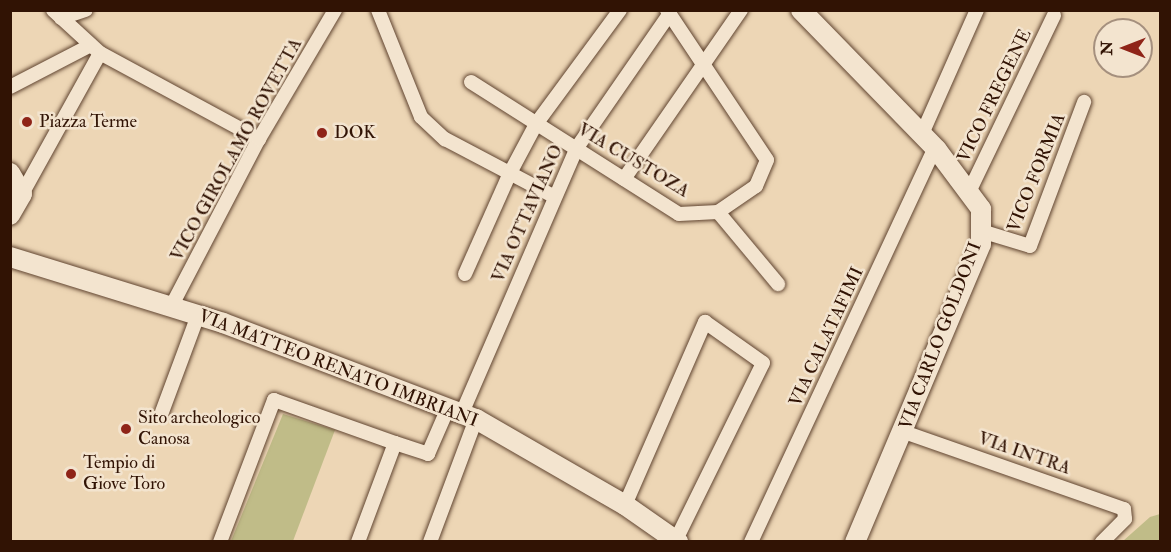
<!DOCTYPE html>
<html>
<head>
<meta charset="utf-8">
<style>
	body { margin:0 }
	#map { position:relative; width:1171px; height:552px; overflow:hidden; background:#edd6b5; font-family:"IM FELL Double Pica",serif }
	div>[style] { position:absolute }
	.green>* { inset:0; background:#c0bc88 }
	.roads { filter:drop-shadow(0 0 2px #604430) drop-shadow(0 0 2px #604430) }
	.street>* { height:14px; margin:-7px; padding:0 7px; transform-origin:7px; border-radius:7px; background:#f3e4cf }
	.secondary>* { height:20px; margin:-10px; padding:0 10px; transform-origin:10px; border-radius:10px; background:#f3e4cf }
	.dots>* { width:16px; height:16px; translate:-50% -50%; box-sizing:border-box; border:3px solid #f3e4cf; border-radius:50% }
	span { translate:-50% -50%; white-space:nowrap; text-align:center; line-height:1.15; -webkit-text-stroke:5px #f3e4cf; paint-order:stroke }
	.street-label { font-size:18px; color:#311304 }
	.poi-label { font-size:18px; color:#311304 }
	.left { translate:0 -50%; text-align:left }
	.frame { position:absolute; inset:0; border:12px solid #311304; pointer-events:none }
	.north { position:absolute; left:1093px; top:18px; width:60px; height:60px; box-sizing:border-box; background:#f3e4cf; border:2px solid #a5907e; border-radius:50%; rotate:270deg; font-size:16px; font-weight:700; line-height:24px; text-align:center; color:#311304 }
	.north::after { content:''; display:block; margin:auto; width:21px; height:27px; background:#8f2418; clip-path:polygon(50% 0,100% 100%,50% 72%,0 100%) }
</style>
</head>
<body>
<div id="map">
	<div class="green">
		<i style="clip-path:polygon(283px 414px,335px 430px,293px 541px,231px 541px)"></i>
		<i style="clip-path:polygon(1160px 514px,1160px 541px,1123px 541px,1150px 517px)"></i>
	</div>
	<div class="roads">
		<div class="street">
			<i style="left:53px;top:10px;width:64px;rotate:42.5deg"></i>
			<i style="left:100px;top:53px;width:181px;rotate:28.4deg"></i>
			<i style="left:378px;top:10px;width:115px;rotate:68.1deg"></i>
			<i style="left:421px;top:117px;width:33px;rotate:43deg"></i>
			<i style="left:445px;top:139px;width:122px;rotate:27.8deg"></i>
			<i style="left:61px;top:18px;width:26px;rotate:-18deg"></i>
			<i style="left:471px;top:82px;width:246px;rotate:32.4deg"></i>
			<i style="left:679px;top:214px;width:39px;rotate:-3deg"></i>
			<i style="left:718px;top:212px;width:46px;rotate:-34.4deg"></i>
			<i style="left:756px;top:186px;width:28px;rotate:-67deg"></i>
			<i style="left:767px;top:160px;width:180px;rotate:-123.7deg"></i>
			<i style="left:10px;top:87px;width:91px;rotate:-27.4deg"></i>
			<i style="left:922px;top:134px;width:136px;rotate:-66.1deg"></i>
			<i style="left:624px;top:179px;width:206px;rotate:-55.3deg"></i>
			<i style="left:969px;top:192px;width:196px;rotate:-64.3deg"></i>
			<i style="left:22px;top:194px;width:161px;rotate:-61deg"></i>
			<i style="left:718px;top:212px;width:94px;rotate:50.2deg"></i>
			<i style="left:981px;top:231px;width:51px;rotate:17deg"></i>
			<i style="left:1030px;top:246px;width:154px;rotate:-69.4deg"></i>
			<i style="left:465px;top:274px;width:111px;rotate:-66deg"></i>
			<i style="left:510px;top:173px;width:55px;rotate:-62deg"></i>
			<i style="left:536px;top:124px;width:142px;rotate:-53.6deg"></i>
			<i style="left:171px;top:307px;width:190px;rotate:-62.4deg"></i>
			<i style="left:259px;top:139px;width:150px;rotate:-59.5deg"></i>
			<i style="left:162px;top:412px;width:103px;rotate:-69.6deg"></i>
			<i style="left:462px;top:413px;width:288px;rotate:-66.6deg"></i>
			<i style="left:576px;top:149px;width:165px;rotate:-55.3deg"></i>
			<i style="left:904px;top:432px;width:233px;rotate:19.3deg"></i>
			<i style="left:1124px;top:509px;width:10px;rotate:84deg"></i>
			<i style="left:1125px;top:519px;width:33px;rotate:135deg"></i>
			<i style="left:395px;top:443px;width:35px;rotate:18deg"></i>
			<i style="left:428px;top:454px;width:50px;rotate:-66.5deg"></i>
			<i style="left:625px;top:505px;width:200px;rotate:-66.4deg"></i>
			<i style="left:705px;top:322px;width:71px;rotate:35.3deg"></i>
			<i style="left:763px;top:363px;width:197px;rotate:116.2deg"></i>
			<i style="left:220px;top:542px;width:152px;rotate:-69.2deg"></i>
			<i style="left:274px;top:400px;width:128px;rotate:19.6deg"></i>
			<i style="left:395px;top:443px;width:106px;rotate:110.5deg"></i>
			<i style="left:430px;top:542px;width:131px;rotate:-69.5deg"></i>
			<i style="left:751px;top:542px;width:435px;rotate:-65deg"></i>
		</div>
		<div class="secondary">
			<i style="left:801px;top:10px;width:195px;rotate:45.8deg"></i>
			<i style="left:937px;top:150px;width:74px;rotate:53.3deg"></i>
			<i style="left:981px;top:209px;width:35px;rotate:90deg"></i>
			<i style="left:981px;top:244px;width:324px;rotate:112.9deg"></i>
			<i style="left:10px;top:173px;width:24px;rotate:60deg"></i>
			<i style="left:22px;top:194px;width:24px;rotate:120deg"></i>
			<i style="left:10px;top:257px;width:223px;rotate:17.2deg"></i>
			<i style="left:223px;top:323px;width:271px;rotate:20.8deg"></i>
			<i style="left:476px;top:419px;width:172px;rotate:30deg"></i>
			<i style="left:625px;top:505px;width:65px;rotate:34.9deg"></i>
		</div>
	</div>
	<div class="dots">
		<i style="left:27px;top:122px;background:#8f2418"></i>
		<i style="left:322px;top:133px;background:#8f2418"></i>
		<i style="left:126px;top:429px;background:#8f2418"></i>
		<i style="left:71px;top:474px;background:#8f2418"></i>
	</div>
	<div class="street-label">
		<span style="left:995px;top:96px;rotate:-64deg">VICO FREGENE</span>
		<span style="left:237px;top:150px;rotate:-61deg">VICO GIROLAMO ROVETTA</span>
		<span style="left:633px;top:161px;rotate:31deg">VIA CUSTOZA</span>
		<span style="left:1037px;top:173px;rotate:-68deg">VICO FORMIA</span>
		<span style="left:528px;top:214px;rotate:-66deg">VIA OTTAVIANO</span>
		<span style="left:941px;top:336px;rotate:-69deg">VIA CARLO GOLDONI</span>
		<span style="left:827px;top:337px;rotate:-65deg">VIA CALATAFIMI</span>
		<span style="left:338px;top:369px;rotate:21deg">VIA MATTEO RENATO IMBRIANI</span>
		<span style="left:1024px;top:454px;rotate:19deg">VIA INTRA</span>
	</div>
	<div class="poi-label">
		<span class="left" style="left:39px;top:122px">Piazza Terme</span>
		<span class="left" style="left:334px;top:133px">DOK</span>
		<span class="left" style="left:138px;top:429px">Sito archeologico<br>Canosa</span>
		<span class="left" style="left:83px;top:474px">Tempio di<br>Giove Toro</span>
	</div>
	<div class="frame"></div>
	<div class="north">N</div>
</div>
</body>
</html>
